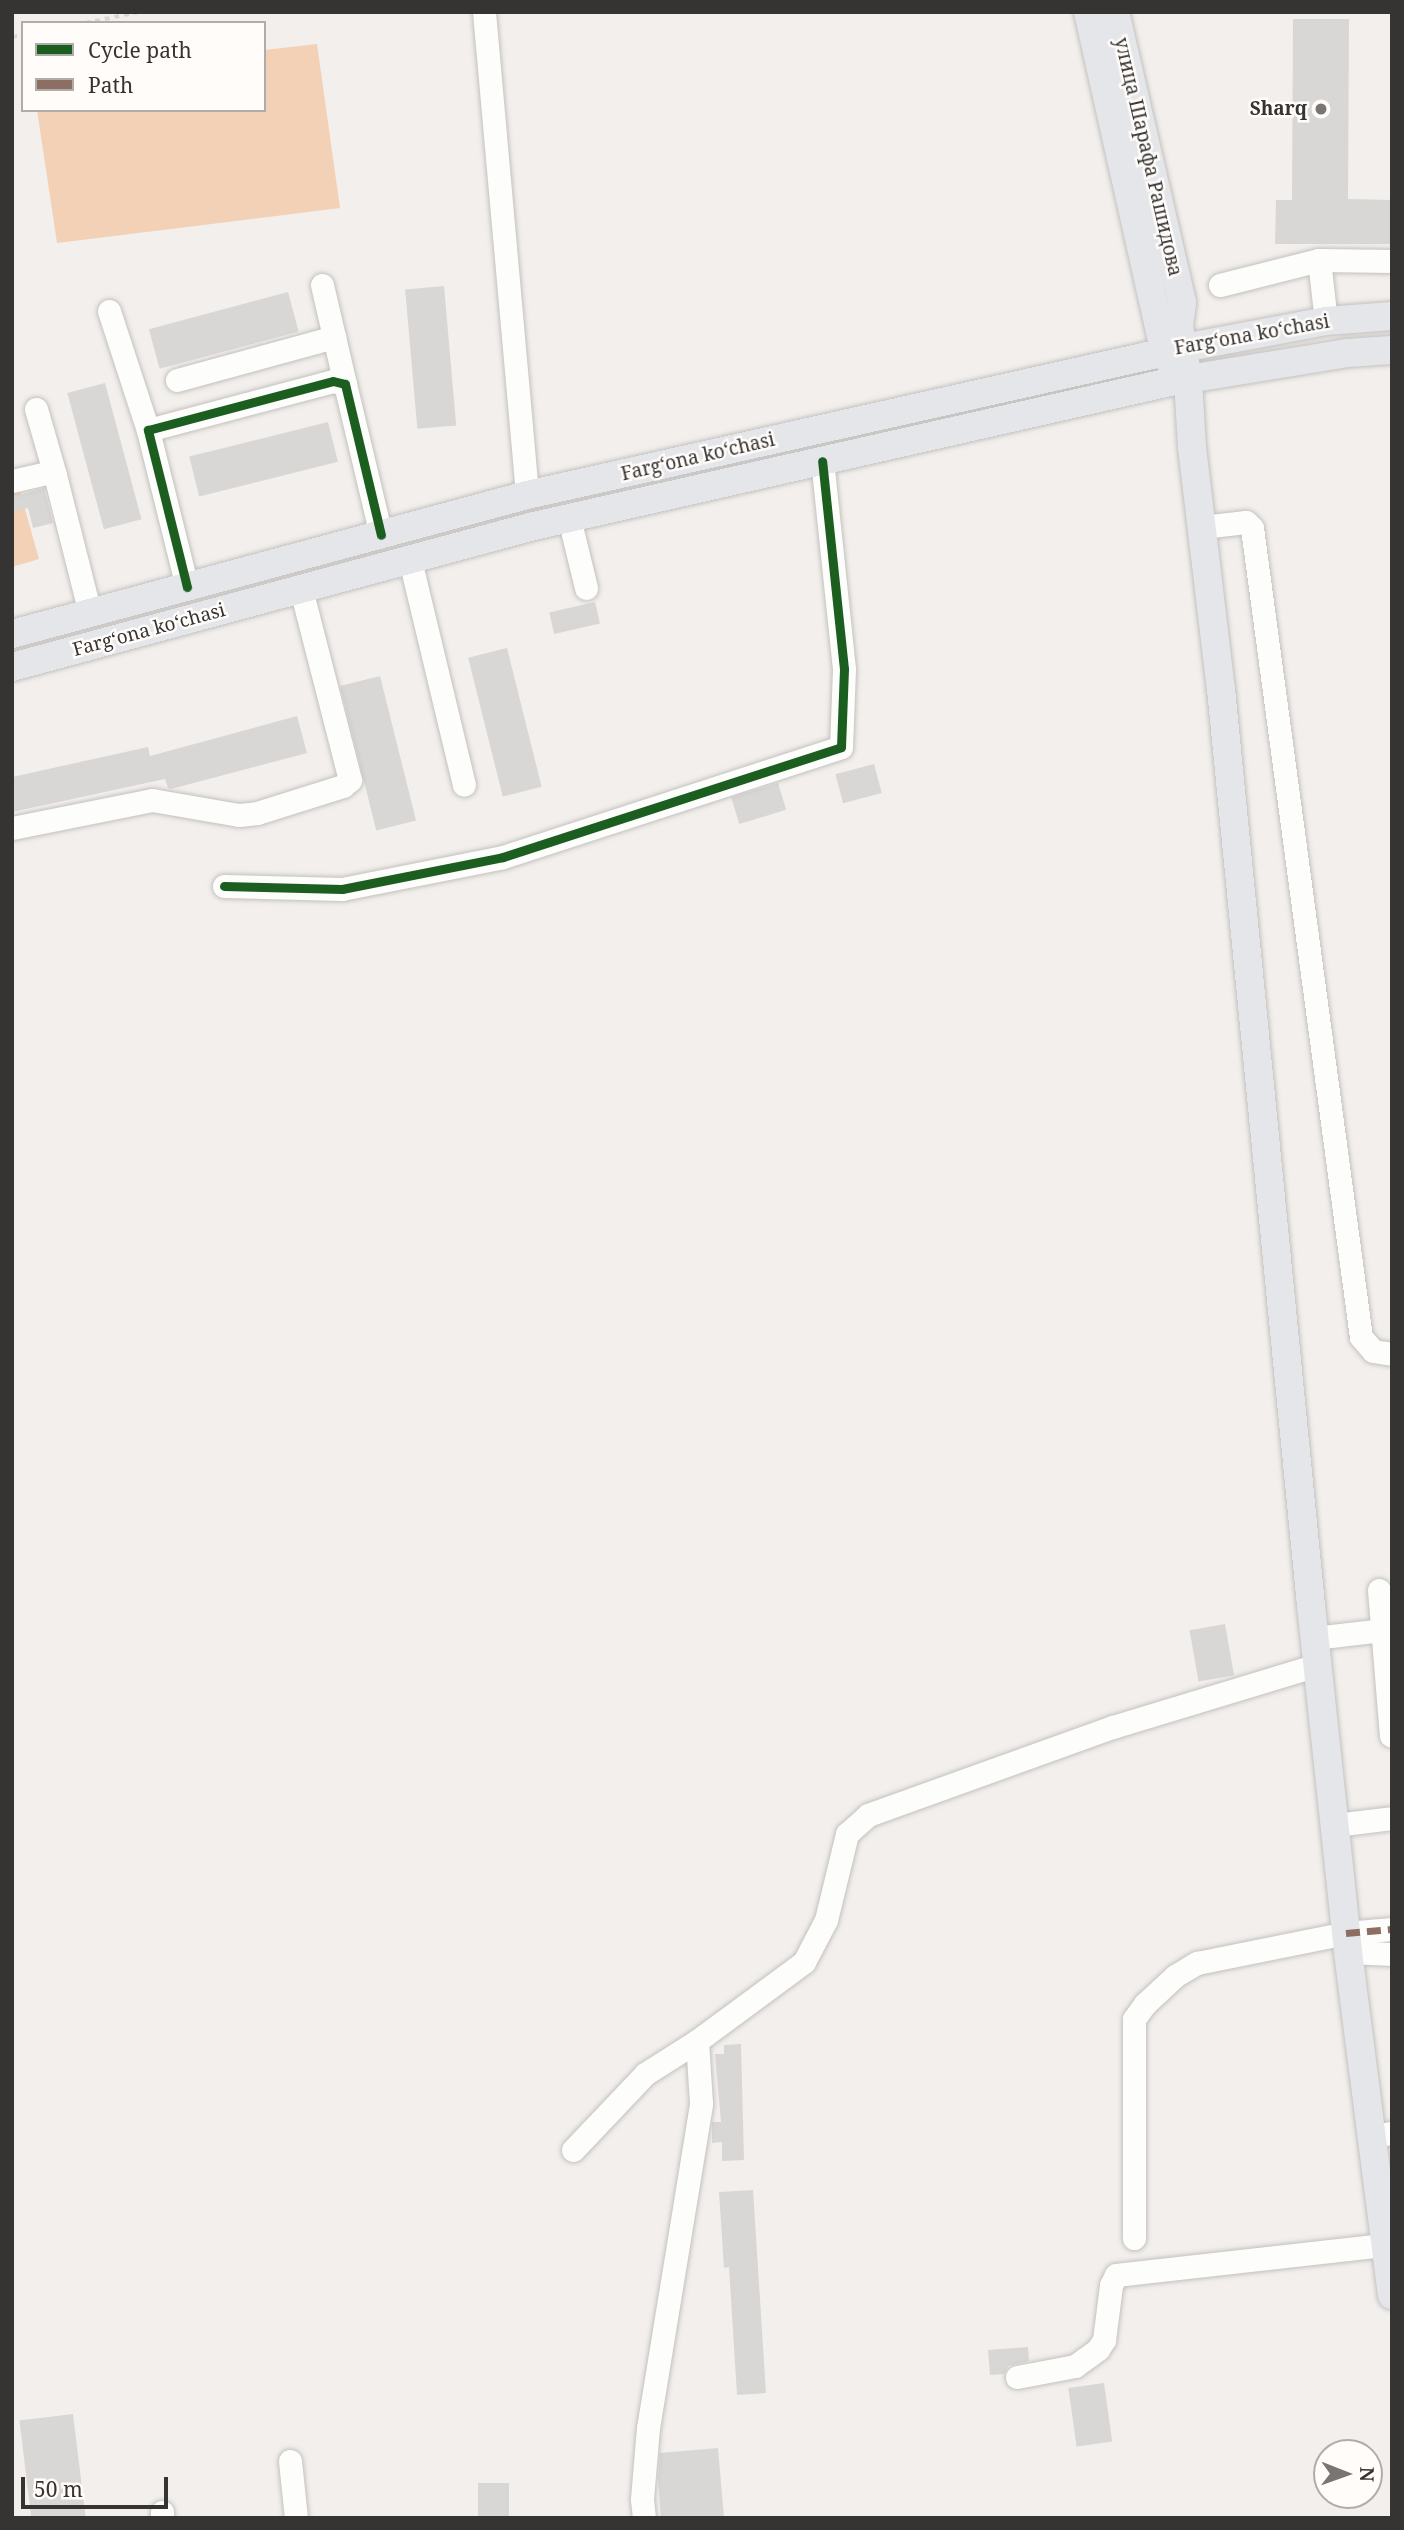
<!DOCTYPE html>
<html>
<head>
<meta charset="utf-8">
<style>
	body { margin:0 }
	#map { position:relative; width:1404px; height:2530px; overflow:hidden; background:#f2efec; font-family:"Noto Serif",serif }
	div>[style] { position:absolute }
	.green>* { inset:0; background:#f3d1b6 }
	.building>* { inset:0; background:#d9d7d5; transform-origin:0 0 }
	.path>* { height:3.5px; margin-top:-1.75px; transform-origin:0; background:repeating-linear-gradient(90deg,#d7d6d6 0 5px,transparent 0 10px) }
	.roads { filter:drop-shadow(0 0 2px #c3c1bf) drop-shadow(0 0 2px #c3c1bf) }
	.minor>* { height:23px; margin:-11.5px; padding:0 11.5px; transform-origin:11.5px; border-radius:11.5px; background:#fdfdfc }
	.major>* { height:28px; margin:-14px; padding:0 14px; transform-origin:14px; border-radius:14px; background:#e4e6e9 }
	.quiet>* { height:7px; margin-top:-3.5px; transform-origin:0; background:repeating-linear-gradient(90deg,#8d6e63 0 14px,transparent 0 21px) }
	.cycleway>* { height:9px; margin:-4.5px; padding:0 4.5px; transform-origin:4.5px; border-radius:4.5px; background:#1b5e20 }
	.dots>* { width:19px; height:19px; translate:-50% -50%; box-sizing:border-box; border:4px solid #fffcfa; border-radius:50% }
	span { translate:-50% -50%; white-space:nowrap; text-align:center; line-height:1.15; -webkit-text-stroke:5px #fffcfa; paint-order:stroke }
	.poi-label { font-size:19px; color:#363432; font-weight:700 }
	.right { translate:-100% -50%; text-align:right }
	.street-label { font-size:19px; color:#363432 }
	.frame { position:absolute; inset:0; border:14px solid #363432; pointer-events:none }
	.legend { position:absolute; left:21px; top:21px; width:245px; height:91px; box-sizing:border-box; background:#fffcfa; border:2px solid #afacaa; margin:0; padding:9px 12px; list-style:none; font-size:21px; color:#363432 }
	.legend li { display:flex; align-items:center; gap:14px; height:35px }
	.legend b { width:35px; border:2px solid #afacaa }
	.north { position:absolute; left:1313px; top:2439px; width:70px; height:70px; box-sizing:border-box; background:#fffcfa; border:2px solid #afacaa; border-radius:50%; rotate:91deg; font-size:19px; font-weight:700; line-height:28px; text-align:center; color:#363432 }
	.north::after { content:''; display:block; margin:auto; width:24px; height:32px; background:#787573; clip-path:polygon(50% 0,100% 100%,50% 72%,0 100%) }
	.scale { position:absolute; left:21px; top:2477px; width:147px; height:32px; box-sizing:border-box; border:4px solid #363432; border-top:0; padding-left:9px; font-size:21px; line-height:24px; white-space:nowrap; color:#363432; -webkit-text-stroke:5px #fffcfa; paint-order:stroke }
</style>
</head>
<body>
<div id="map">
	<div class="green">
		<i style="clip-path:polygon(317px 44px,340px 208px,57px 243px,37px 110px,264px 110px,264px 50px)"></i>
		<i style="clip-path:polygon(19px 488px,39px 559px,12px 567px,12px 490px)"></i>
	</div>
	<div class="building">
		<i style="clip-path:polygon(1293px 19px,1349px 19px,1348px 199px,1392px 200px,1392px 244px,1275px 244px,1276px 200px,1292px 200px)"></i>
		<i style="left:444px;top:286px;width:140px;height:39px;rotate:85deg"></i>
		<i style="left:288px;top:292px;width:41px;height:144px;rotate:75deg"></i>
		<i style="left:105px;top:383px;width:141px;height:39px;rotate:75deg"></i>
		<i style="left:328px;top:422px;width:41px;height:143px;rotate:76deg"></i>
		<i style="clip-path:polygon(44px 488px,53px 523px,33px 528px,28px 508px,12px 512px,12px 497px)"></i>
		<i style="left:595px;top:602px;width:22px;height:47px;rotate:77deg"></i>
		<i style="left:507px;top:648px;width:143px;height:40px;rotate:76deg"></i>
		<i style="left:380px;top:676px;width:149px;height:41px;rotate:76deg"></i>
		<i style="clip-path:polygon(297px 716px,307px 753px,171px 789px,168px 788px,165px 779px,12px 812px,12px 777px,148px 747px,150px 756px)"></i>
		<i style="left:874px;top:764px;width:30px;height:40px;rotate:75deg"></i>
		<i style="left:778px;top:783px;width:28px;height:49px;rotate:73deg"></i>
		<i style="left:1225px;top:1624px;width:52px;height:36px;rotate:80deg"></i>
		<i style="clip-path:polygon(741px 2044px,744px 2160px,722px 2161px,722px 2142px,712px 2143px,712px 2122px,721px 2122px,715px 2054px,724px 2054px,724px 2045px)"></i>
		<i style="clip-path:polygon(753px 2190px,766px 2393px,737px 2395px,729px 2267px,724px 2268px,719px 2192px)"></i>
		<i style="clip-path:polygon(1028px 2347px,1029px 2361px,1008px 2366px,1004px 2374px,990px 2375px,988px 2350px)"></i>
		<i style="left:1104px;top:2383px;width:59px;height:36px;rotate:82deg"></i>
		<i style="left:73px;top:2414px;width:105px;height:54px;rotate:83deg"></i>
		<i style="clip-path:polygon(718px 2448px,724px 2518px,661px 2518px,658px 2479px,660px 2453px)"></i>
		<i style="left:478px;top:2483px;width:31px;height:35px"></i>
	</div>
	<div class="path">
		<i style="left:85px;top:23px;width:55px;rotate:-11.5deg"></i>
		<i style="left:12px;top:37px;width:11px;rotate:-10deg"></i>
	</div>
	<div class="roads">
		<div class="minor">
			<i style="left:484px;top:12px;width:485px;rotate:84.9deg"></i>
			<i style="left:1319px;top:260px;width:61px;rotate:83.5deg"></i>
			<i style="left:322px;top:285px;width:102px;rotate:76.9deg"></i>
			<i style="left:1220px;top:285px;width:102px;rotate:-14.2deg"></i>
			<i style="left:1319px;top:260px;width:73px;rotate:0.8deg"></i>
			<i style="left:109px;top:311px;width:125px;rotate:71.9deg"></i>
			<i style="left:177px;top:380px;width:163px;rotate:-15.3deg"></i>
			<i style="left:36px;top:409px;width:69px;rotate:73.9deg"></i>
			<i style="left:12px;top:481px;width:35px;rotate:-13deg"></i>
			<i style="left:46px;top:473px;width:9px;rotate:13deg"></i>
			<i style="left:55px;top:475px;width:142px;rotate:75.8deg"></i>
			<i style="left:569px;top:518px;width:72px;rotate:76.3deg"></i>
			<i style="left:1202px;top:527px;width:44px;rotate:-6.5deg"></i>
			<i style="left:1246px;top:522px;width:8px;rotate:45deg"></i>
			<i style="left:1252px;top:528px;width:816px;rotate:82.33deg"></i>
			<i style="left:1361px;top:1337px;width:18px;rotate:49deg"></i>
			<i style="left:1373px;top:1351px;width:19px;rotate:9deg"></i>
			<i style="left:410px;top:560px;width:231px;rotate:76.5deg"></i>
			<i style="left:187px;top:587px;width:162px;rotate:-104deg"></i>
			<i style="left:148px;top:430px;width:191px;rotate:-14.8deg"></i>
			<i style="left:333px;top:381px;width:12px;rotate:14deg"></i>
			<i style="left:345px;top:384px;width:155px;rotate:76.6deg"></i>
			<i style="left:12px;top:828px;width:143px;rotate:-11.3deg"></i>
			<i style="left:152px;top:800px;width:88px;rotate:9.8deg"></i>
			<i style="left:239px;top:815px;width:18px;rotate:-6deg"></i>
			<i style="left:257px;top:813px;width:90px;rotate:-17.4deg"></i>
			<i style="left:343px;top:786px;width:9px;rotate:-41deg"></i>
			<i style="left:350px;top:780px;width:197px;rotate:-104.4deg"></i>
			<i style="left:224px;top:886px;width:118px;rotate:1.5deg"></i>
			<i style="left:342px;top:889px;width:164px;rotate:-11.2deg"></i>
			<i style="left:503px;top:857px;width:355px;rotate:-18deg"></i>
			<i style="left:841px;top:747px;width:78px;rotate:-87.8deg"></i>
			<i style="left:844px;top:669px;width:209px;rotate:-96deg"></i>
			<i style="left:1379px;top:1590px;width:146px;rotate:85.3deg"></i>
			<i style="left:1314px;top:1638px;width:79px;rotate:-6.6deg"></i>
			<i style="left:1335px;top:1825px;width:57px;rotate:-7deg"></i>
			<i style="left:1348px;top:1952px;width:44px;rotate:2.6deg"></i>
			<i style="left:1372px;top:2136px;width:20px;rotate:-9deg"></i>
			<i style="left:573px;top:2150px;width:105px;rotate:-46.5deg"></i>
			<i style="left:645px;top:2074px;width:62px;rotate:-32.4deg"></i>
			<i style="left:697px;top:2041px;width:133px;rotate:-36.4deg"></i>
			<i style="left:804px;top:1962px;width:47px;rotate:-62.4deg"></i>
			<i style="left:826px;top:1920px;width:89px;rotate:-76.3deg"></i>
			<i style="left:847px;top:1834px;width:28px;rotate:-42deg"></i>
			<i style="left:868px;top:1815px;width:260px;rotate:-19.8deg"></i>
			<i style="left:1113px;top:1727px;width:213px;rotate:-16.9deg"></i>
			<i style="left:1134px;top:2238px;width:219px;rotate:-90deg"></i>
			<i style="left:1134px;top:2019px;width:19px;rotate:-54deg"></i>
			<i style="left:1145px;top:2004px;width:41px;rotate:-43deg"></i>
			<i style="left:1175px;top:1976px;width:26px;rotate:-31deg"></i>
			<i style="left:1197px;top:1963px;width:152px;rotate:-11.4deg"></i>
			<i style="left:1346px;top:1933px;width:46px;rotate:-5deg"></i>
			<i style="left:1017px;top:2377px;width:59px;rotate:-10.7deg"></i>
			<i style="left:1075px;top:2366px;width:29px;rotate:-36deg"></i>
			<i style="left:1098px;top:2349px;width:11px;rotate:-56deg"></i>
			<i style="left:1104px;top:2340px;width:55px;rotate:-82.7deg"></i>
			<i style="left:1111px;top:2285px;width:11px;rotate:-63deg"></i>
			<i style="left:1116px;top:2275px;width:271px;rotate:-6.4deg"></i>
			<i style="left:290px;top:2461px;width:57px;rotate:84deg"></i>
			<i style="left:162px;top:2512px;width:6px;rotate:90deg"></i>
			<i style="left:644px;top:2518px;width:19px;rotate:-96deg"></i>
			<i style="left:642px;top:2499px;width:71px;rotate:-85.2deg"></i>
			<i style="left:648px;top:2428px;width:329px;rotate:-80.7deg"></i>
			<i style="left:701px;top:2103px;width:62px;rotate:-93.7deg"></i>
		</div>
		<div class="major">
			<i style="left:1088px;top:12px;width:354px;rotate:77.3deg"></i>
			<i style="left:1115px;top:12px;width:298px;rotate:77deg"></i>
			<i style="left:1182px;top:302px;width:24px;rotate:97deg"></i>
			<i style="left:1179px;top:326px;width:55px;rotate:80.5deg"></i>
			<i style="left:1188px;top:380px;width:67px;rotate:86.6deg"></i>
			<i style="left:1192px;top:447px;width:244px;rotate:83.2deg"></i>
			<i style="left:1221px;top:689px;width:920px;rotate:84.39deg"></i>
			<i style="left:1311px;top:1605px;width:349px;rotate:83.9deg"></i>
			<i style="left:1348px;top:1952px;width:346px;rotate:82.7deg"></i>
			<i style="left:12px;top:634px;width:533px;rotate:-15.1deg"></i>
			<i style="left:527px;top:495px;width:672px;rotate:-12.63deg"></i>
			<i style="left:1183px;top:348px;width:146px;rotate:-10.7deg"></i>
			<i style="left:1326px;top:321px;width:66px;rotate:-4.3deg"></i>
			<i style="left:12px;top:667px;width:541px;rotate:-15.12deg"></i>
			<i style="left:534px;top:526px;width:652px;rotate:-12.76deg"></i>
			<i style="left:1170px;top:382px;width:179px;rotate:-9.3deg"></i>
			<i style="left:1347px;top:353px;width:45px;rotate:-3.8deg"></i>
		</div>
	</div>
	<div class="quiet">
		<i style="left:1346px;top:1933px;width:46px;rotate:-5deg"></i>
	</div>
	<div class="cycleway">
		<i style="left:187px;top:587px;width:162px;rotate:-104deg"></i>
		<i style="left:148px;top:430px;width:191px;rotate:-14.8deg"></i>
		<i style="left:333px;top:381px;width:12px;rotate:14deg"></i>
		<i style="left:345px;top:384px;width:155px;rotate:76.6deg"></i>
		<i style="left:224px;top:886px;width:118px;rotate:1.5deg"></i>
		<i style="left:342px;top:889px;width:164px;rotate:-11.2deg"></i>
		<i style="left:503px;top:857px;width:355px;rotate:-18deg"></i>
		<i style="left:841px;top:747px;width:78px;rotate:-87.8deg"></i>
		<i style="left:844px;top:669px;width:209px;rotate:-96deg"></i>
	</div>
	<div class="dots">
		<i style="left:1321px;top:109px;background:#787573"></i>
	</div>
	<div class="poi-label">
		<span class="right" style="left:1307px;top:109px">Sharq</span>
	</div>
	<div class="street-label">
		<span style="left:1148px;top:157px;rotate:77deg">улица Шарафа Рашидова</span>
		<span style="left:1252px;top:335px;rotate:-10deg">Fargʻona koʻchasi</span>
		<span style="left:698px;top:457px;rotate:-13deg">Fargʻona koʻchasi</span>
		<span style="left:149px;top:630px;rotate:-15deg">Fargʻona koʻchasi</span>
	</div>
	<div class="frame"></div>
	<ul class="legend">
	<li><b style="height:9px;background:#1b5e20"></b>Cycle path</li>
	<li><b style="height:9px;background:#8d6e63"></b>Path</li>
	</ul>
	<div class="north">N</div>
	<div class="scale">50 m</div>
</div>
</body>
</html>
